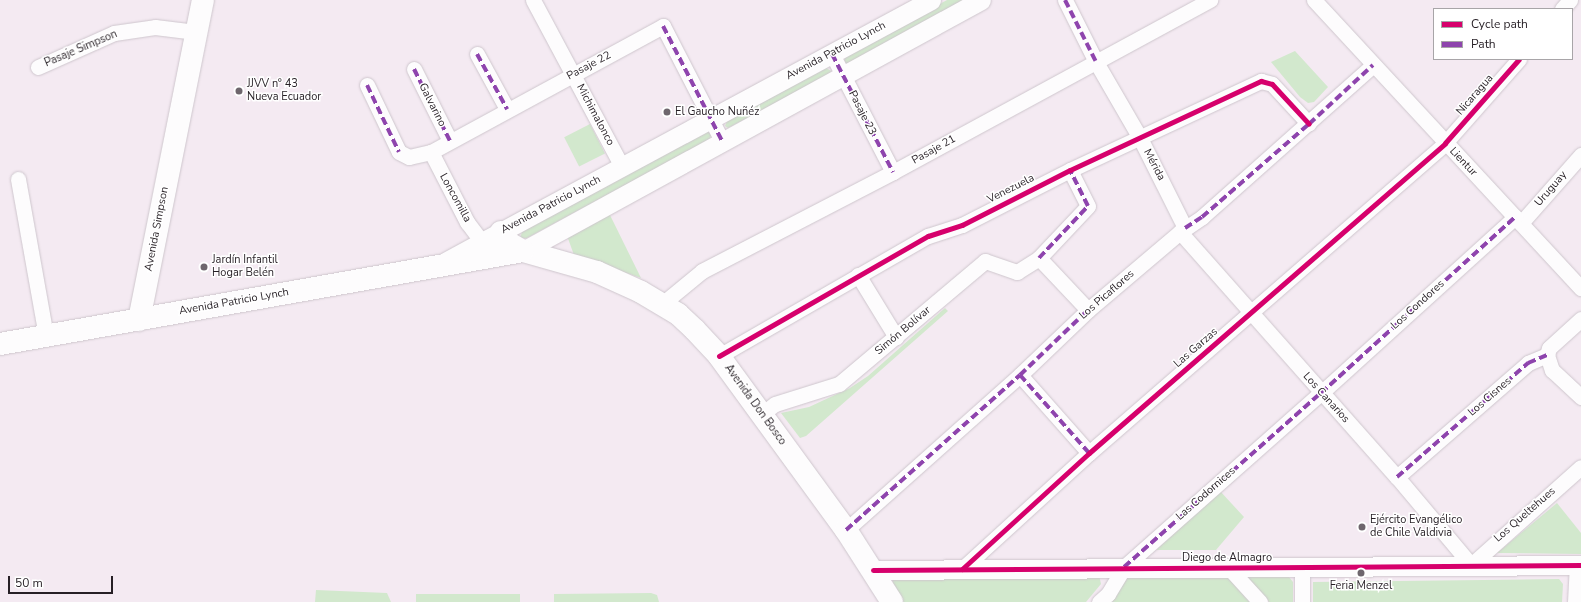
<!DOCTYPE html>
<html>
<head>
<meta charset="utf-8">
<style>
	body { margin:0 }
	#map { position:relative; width:1581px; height:602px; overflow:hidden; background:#f4eaf2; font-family:"Nunito Sans",sans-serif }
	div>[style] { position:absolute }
	.green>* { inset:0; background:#d2e8cd; transform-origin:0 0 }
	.roads { filter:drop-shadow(0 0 1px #cec6cd) drop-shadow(0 0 1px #cec6cd) }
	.minor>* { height:15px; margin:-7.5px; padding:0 7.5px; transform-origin:7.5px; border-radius:7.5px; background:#fdfcfd }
	.tertiary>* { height:19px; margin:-9.5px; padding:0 9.5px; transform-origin:9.5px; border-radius:9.5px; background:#fdfcfd }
	.secondary>* { height:22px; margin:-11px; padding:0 11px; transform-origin:11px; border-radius:11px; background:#fdfcfd }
	.quiet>* { height:4px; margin-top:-2px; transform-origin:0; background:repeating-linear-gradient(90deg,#8e44ad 0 8px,transparent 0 12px) }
	.cycleway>* { height:5px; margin:-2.5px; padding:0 2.5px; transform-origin:2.5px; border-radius:2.5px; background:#d6006c }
	.dots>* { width:11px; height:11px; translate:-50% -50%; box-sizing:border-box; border:2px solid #fff; border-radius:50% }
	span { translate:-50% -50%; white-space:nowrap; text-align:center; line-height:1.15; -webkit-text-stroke:3px #fff; paint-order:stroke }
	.street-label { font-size:11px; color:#261f25 }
	.poi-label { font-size:11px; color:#261f25 }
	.left { translate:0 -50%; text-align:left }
	.legend { position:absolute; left:1433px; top:8px; width:140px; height:52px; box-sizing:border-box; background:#fff; border:1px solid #a8a5a8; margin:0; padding:5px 7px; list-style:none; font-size:12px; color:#261f25 }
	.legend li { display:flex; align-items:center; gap:8px; height:20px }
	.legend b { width:20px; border:1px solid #a8a5a8 }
	.scale { position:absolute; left:8px; top:576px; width:105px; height:18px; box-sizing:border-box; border:2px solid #261f25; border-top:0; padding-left:5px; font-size:12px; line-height:14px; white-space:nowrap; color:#261f25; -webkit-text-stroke:3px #fff; paint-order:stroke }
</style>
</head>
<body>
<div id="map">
	<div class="green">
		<i style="clip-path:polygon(947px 0,967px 0,848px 64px,844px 62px,846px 55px)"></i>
		<i style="clip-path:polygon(1295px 51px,1328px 87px,1314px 102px,1308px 103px,1300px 97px,1271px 62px)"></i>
		<i style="clip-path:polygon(825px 67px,831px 71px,829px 75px,728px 128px,725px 126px,728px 119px)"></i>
		<i style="left:590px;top:124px;width:33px;height:29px;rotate:63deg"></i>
		<i style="clip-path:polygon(704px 132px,709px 132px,711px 135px,709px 140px,527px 238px,520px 238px,523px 229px)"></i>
		<i style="clip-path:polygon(609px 213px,641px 278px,574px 255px,566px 233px)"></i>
		<i style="clip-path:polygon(945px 308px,948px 311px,806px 436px,800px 438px,781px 413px,809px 407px,850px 388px,868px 376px)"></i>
		<i style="clip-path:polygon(1220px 491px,1244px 517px,1216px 550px,1156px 550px)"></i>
		<i style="clip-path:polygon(1557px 503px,1581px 533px,1581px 554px,1497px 553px)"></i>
		<i style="clip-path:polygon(1222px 571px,1250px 602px,1113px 602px,1109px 597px,1129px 572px)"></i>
		<i style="clip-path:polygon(1099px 575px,1101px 584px,1086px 602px,903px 602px,893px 586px,893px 578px)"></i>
		<i style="clip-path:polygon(1250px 575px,1289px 577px,1293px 582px,1293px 602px,1269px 602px,1248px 578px)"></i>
		<i style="clip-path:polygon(1559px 579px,1563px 584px,1562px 602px,1313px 602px,1313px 582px)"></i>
		<i style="clip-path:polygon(316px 590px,387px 593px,391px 602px,315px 602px)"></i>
		<i style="clip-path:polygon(651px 593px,657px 595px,659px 602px,554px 602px,554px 594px)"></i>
		<i style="left:416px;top:594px;width:104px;height:8px"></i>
	</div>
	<div class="roads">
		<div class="minor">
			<i style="left:533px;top:0;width:189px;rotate:61.9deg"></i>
			<i style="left:1065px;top:0;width:69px;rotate:63.4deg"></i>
			<i style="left:1096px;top:62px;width:88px;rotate:59.9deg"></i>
			<i style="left:1140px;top:138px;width:101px;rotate:63.4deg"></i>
			<i style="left:1314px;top:0;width:393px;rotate:47.2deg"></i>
			<i style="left:1562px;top:9px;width:12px;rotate:-48deg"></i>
			<i style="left:477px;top:54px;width:63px;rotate:61.4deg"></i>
			<i style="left:832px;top:54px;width:133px;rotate:62.7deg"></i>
			<i style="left:38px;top:67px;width:83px;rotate:-24.1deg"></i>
			<i style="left:114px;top:33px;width:41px;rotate:-8.3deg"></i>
			<i style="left:155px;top:27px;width:41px;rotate:7deg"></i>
			<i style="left:414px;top:69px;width:80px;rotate:63.4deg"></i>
			<i style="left:367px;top:85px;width:74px;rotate:64.5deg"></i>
			<i style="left:399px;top:152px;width:11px;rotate:27deg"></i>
			<i style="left:409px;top:157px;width:23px;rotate:-13deg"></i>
			<i style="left:431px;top:152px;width:264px;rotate:-28.5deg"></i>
			<i style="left:663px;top:26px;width:129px;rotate:62.8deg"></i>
			<i style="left:431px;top:152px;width:79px;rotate:62.8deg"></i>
			<i style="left:467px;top:222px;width:25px;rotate:53deg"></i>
			<i style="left:18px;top:179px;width:159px;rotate:79.9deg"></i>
			<i style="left:1521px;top:223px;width:91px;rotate:-48.6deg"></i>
			<i style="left:1180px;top:232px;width:327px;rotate:48.5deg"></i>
			<i style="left:1397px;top:477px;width:115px;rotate:49.9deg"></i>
			<i style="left:1471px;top:565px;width:147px;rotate:-41.7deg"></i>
			<i style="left:1039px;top:258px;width:71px;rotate:46.7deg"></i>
			<i style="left:858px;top:275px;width:73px;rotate:58.5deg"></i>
			<i style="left:662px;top:304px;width:52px;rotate:-39.5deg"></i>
			<i style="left:702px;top:271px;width:215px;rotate:-27.4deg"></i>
			<i style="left:893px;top:172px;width:361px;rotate:-28.5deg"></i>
			<i style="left:1547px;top:355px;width:16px;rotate:72deg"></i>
			<i style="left:1552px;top:370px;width:40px;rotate:43deg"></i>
			<i style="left:1547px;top:355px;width:7px;rotate:-74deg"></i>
			<i style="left:1549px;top:348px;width:43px;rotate:-42.2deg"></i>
			<i style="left:719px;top:356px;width:241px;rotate:-29.9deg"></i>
			<i style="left:928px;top:236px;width:36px;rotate:-18deg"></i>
			<i style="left:962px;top:225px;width:121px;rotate:-27deg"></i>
			<i style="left:1070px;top:170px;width:211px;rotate:-25deg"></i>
			<i style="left:1261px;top:81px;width:11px;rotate:15deg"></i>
			<i style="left:1272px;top:84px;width:54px;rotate:47.2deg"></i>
			<i style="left:1020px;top:375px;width:104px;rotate:48.5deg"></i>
			<i style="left:762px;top:414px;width:16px;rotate:-38deg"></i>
			<i style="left:775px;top:404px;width:67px;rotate:-17.4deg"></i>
			<i style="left:839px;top:384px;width:191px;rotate:-40.1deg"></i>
			<i style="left:985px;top:261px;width:34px;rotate:19deg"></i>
			<i style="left:1017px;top:272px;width:26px;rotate:-32deg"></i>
			<i style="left:1039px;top:258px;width:71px;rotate:-46.7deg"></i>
			<i style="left:1088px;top:206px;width:40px;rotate:-116.6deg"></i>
			<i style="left:1397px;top:477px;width:174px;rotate:-41deg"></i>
			<i style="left:1528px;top:363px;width:21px;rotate:-23deg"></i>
			<i style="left:846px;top:530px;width:233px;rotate:-41.7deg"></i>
			<i style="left:1020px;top:375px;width:94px;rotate:-43.7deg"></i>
			<i style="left:1088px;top:310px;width:121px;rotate:-40.3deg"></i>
			<i style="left:1180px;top:232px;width:27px;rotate:-34deg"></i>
			<i style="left:1202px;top:217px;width:229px;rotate:-41.6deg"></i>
			<i style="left:1229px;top:568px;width:46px;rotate:47.6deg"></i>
			<i style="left:962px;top:569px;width:172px;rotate:-42.4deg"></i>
			<i style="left:1089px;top:453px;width:472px;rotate:-41deg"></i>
			<i style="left:1445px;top:143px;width:112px;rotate:-48.6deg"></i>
			<i style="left:1099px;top:602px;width:12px;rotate:-42deg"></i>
			<i style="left:1108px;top:594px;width:31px;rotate:-59deg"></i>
			<i style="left:1124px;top:567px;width:263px;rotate:-41.5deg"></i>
			<i style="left:1321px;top:393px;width:262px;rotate:-42.2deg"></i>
			<i style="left:1302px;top:602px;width:34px;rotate:-90deg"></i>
			<i style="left:1575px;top:602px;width:37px;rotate:-87deg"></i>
		</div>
		<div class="tertiary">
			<i style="left:523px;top:251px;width:522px;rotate:-28.72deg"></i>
			<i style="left:445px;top:262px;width:552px;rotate:-28.33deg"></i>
			<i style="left:873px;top:570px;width:708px;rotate:-0.4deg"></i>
		</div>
		<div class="secondary">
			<i style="left:501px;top:232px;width:14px;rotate:54deg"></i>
			<i style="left:509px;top:243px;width:16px;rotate:30deg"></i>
			<i style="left:523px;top:251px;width:77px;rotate:15.8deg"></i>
			<i style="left:597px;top:272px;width:48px;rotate:24.4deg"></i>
			<i style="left:641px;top:292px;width:43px;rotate:30.7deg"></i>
			<i style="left:678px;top:314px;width:23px;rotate:43deg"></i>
			<i style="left:695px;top:330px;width:35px;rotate:47deg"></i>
			<i style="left:719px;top:356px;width:215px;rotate:53.9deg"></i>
			<i style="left:846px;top:530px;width:85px;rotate:57.4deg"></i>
			<i style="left:139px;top:320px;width:326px;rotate:-78.7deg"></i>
			<i style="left:0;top:344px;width:531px;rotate:-10.08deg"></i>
		</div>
	</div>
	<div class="quiet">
		<i style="left:1065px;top:0;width:69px;rotate:63.4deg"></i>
		<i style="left:663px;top:26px;width:129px;rotate:62.8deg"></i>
		<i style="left:477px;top:54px;width:63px;rotate:61.4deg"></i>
		<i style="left:832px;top:54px;width:133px;rotate:62.7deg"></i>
		<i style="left:414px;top:69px;width:80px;rotate:63.4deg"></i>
		<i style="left:367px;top:85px;width:74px;rotate:64.5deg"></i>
		<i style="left:1185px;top:228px;width:20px;rotate:-33deg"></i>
		<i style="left:1202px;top:217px;width:142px;rotate:-41deg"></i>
		<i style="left:1309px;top:124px;width:87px;rotate:-42.7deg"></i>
		<i style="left:1039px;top:258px;width:71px;rotate:-46.7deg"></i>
		<i style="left:1088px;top:206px;width:40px;rotate:-116.6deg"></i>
		<i style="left:1020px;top:375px;width:104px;rotate:48.5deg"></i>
		<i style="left:1397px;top:477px;width:174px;rotate:-41deg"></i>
		<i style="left:1528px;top:363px;width:21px;rotate:-23deg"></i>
		<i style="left:846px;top:530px;width:233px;rotate:-41.7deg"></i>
		<i style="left:1020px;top:375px;width:94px;rotate:-43.7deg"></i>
		<i style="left:1124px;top:567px;width:263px;rotate:-41.5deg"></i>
		<i style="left:1321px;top:393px;width:262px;rotate:-42.2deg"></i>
	</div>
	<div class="cycleway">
		<i style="left:719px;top:356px;width:241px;rotate:-29.9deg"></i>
		<i style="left:928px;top:236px;width:36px;rotate:-18deg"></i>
		<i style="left:962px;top:225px;width:121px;rotate:-27deg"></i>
		<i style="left:1070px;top:170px;width:211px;rotate:-25deg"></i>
		<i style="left:1261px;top:81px;width:11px;rotate:15deg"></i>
		<i style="left:1272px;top:84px;width:54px;rotate:47.2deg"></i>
		<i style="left:962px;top:569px;width:172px;rotate:-42.4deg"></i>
		<i style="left:1089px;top:453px;width:472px;rotate:-41deg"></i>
		<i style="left:1445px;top:143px;width:112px;rotate:-48.6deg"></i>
		<i style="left:873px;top:570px;width:708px;rotate:-0.4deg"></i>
	</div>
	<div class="dots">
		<i style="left:239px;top:91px;background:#6e666d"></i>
		<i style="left:667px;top:112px;background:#6e666d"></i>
		<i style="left:204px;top:267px;background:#6e666d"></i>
		<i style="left:1362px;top:527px;background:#6e666d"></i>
		<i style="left:1361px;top:573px;background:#6e666d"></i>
	</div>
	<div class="street-label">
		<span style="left:81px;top:49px;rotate:-23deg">Pasaje Simpson</span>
		<span style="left:836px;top:51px;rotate:-28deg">Avenida Patricio Lynch</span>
		<span style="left:589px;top:66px;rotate:-28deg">Pasaje 22</span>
		<span style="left:1475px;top:95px;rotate:-49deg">Nicaragua</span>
		<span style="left:432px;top:105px;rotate:63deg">Galvarino</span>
		<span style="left:862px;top:113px;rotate:63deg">Pasaje 23</span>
		<span style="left:595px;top:115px;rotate:62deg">Michimalonco</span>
		<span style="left:934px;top:150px;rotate:-29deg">Pasaje 21</span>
		<span style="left:1463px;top:162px;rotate:47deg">Lientur</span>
		<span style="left:1154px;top:165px;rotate:62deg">Mérida</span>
		<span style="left:1011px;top:189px;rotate:-27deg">Venezuela</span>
		<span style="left:1551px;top:189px;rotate:-49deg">Uruguay</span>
		<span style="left:455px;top:198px;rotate:61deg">Loncomilla</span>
		<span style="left:551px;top:205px;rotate:-28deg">Avenida Patricio Lynch</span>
		<span style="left:157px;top:229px;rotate:-79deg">Avenida Simpson</span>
		<span style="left:1107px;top:295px;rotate:-41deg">Los Picaflores</span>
		<span style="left:234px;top:302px;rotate:-10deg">Avenida Patricio Lynch</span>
		<span style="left:1418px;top:305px;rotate:-42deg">Los Condores</span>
		<span style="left:903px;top:331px;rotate:-40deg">Simón Bolívar</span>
		<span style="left:1196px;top:348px;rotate:-41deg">Las Garzas</span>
		<span style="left:1490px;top:397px;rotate:-41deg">Los Cisnes</span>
		<span style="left:1326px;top:398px;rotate:48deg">Los Canarios</span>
		<span style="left:755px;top:405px;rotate:54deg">Avenida Don Bosco</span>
		<span style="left:1206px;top:494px;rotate:-41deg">Las Codornices</span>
		<span style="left:1525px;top:515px;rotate:-41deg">Los Queltehues</span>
		<span style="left:1227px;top:558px">Diego de Almagro</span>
	</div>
	<div class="poi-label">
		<span class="left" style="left:247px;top:91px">JJVV n° 43<br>Nueva Ecuador</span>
		<span class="left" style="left:675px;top:112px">El Gaucho Nuñéz</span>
		<span class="left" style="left:212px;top:267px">Jardín Infantil<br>Hogar Belén</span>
		<span class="left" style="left:1370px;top:527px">Ejército Evangélico<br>de Chile Valdivia</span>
		<span style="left:1361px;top:586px">Feria Menzel</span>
	</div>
	<ul class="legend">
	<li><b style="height:5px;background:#d6006c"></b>Cycle path</li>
	<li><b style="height:5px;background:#8e44ad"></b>Path</li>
	</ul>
	<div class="scale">50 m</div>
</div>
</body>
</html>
